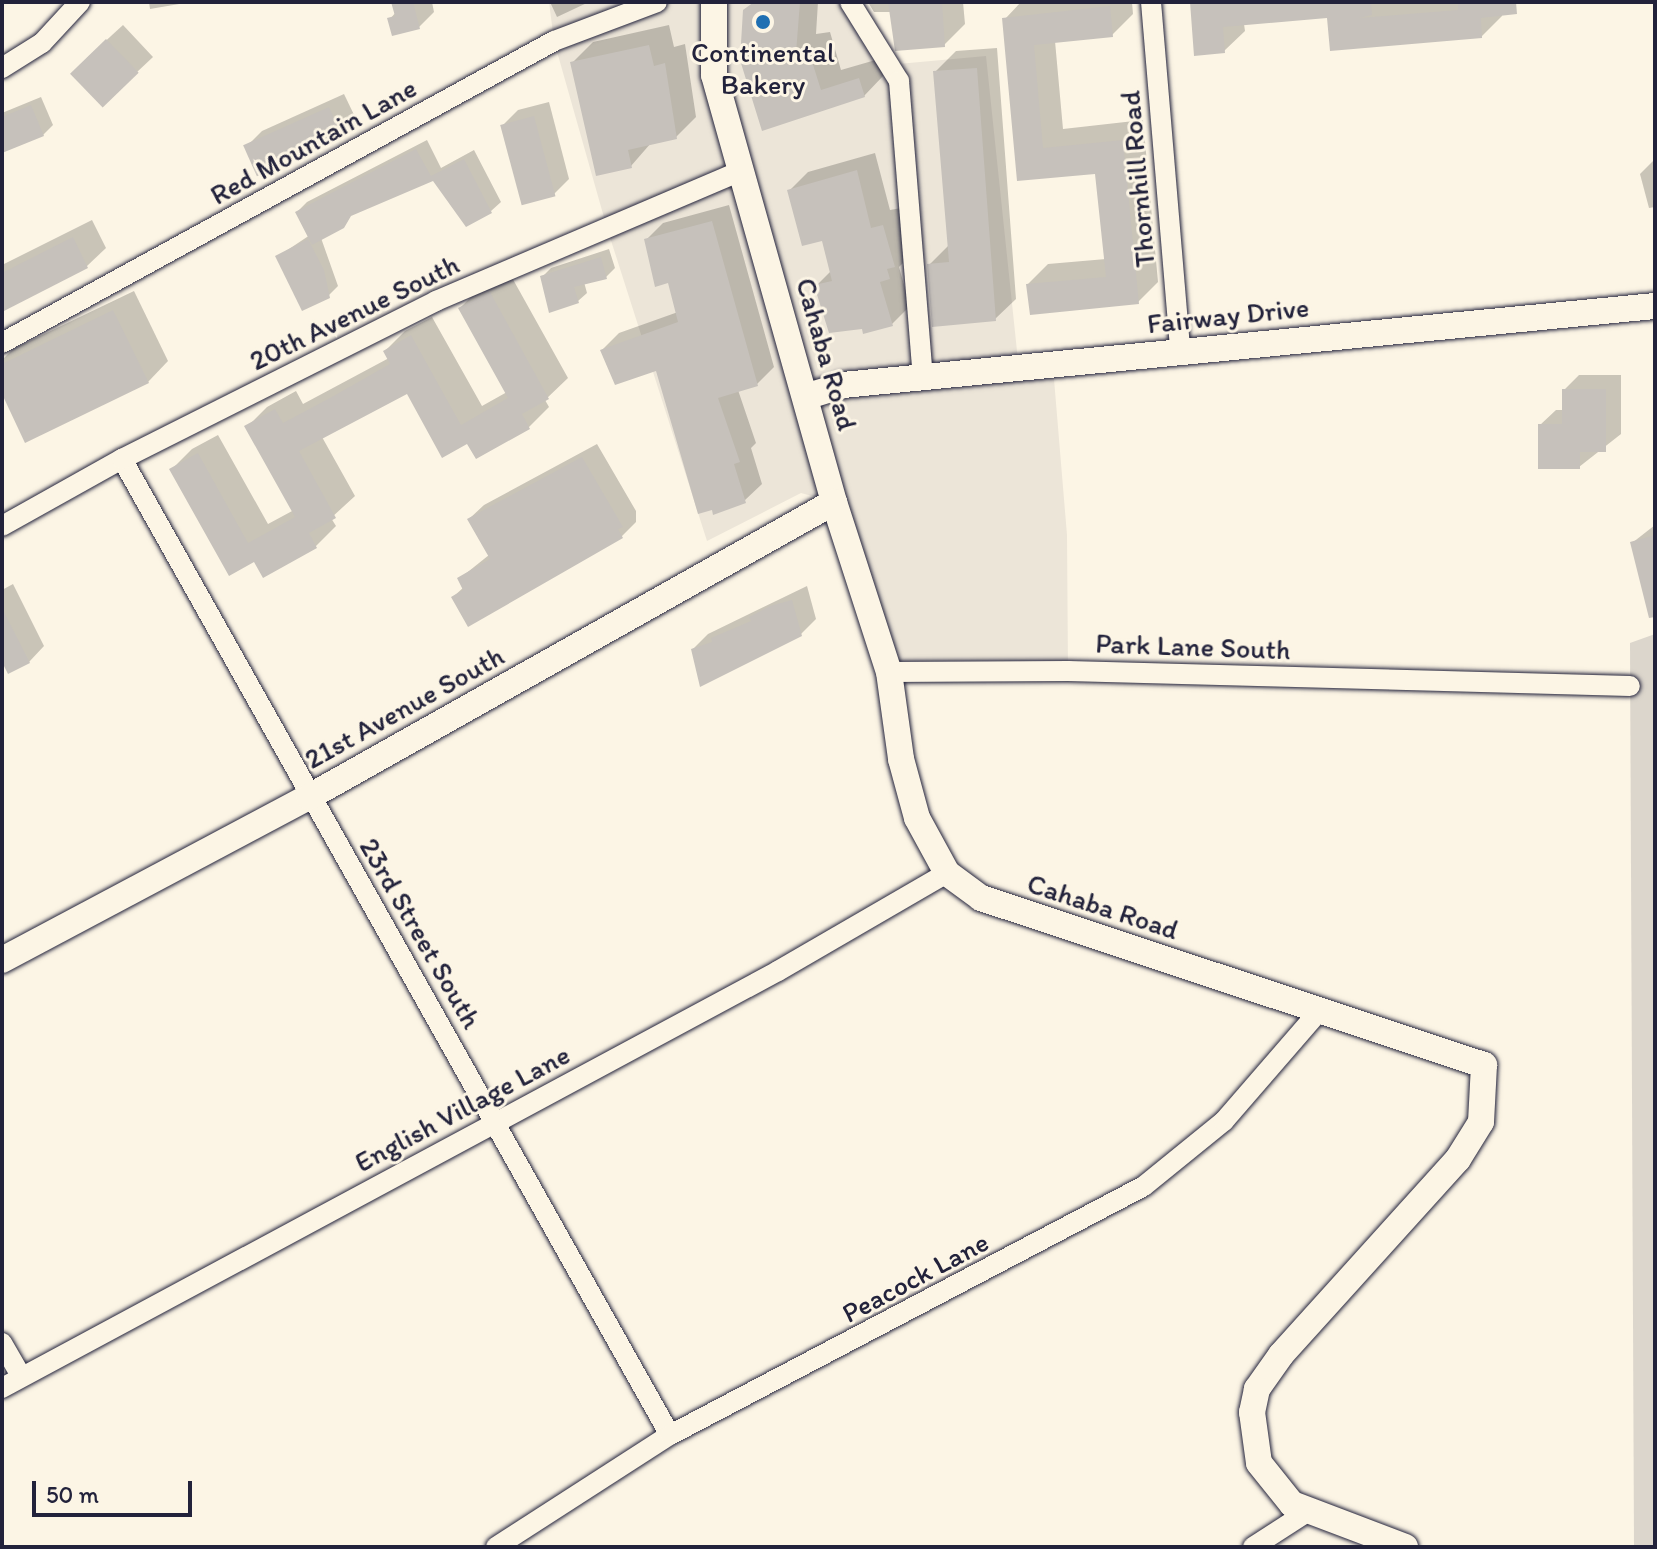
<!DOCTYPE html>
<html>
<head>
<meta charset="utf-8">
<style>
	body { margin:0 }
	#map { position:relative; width:1657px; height:1549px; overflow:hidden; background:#fcf5e5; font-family:Itim,sans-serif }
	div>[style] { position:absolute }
	.built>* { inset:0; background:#ece5d8 }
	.green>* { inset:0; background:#dcd6cc }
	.shadow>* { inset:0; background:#0003 }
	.building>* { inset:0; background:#c6c1bb; transform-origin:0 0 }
	.roads { filter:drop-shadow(0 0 2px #22223b) drop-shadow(0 0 2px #22223b) }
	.minor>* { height:20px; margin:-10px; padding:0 10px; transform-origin:10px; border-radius:10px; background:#fcf5e5 }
	.tertiary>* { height:26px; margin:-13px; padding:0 13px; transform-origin:13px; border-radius:13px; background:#fcf5e5 }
	.dots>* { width:22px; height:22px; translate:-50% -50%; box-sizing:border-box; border:4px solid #fcf5e5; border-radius:50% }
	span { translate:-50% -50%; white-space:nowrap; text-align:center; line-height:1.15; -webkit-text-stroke:6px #fcf5e5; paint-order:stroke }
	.poi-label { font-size:28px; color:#22223b }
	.street-label { font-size:28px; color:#22223b }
	.frame { position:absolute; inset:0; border:4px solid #22223b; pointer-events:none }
	.scale { position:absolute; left:32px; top:1481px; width:160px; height:36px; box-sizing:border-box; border:4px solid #22223b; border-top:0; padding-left:10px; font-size:24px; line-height:28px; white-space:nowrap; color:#22223b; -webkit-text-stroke:6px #fcf5e5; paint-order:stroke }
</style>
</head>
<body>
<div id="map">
	<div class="built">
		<i style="clip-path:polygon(549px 2px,857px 2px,898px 64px,986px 56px,1019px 370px,1053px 367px,1067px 535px,1068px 671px,889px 672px,834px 502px,801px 493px,707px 541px,607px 228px,554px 41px)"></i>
	</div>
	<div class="green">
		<i style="clip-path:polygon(1655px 634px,1655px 1547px,1634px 1547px,1630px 643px)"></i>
	</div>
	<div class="shadow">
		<i style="clip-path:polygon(149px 2px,191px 2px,150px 9px)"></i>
		<i style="clip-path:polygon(393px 2px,432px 2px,434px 12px,419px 27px,390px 19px,396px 12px)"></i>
		<i style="clip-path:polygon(550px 2px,589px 2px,557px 17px)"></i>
		<i style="clip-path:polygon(754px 2px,818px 2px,816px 34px,830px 32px,841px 70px,879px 59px,884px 75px,864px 96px,763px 128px)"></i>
		<i style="clip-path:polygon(868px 2px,963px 2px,965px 24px,944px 45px,890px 12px,874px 12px)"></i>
		<i style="clip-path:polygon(1021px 2px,1132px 2px,1133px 14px,1112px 35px,1055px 41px,1063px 129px,1143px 120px,1158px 282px,1138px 302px,1028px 284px,1048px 264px,1106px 259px,1097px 172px,1019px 179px,1005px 19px)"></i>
		<i style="clip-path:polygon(1192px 2px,1504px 2px,1502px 16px,1481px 37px,1329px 16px,1244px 24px,1245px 31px,1224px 51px)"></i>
		<i style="clip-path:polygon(123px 25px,153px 57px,102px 105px,87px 58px)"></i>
		<i style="clip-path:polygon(669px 25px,674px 47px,685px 44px,696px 117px,676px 137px,651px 143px,631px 166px,572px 63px,593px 42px)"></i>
		<i style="clip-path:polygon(997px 48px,1016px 299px,995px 319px,929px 265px,950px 244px,935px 72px,956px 51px)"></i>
		<i style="clip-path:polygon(344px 94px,357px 121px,342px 137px,246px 147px,262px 131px)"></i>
		<i style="clip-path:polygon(41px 97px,53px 125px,43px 135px,2px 151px,2px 113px)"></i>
		<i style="clip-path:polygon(549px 102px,569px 179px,554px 194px,502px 126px,518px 110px)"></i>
		<i style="clip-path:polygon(427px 140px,441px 168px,474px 150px,501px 202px,491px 211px,434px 178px,355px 212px,321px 238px,338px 286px,328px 296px,277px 257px,310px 235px,297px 212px,307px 202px)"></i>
		<i style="clip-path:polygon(875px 153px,890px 210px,901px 208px,907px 259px,899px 267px,910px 306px,892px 324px,863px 327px,816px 286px,832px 270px,823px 238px,789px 191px,808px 172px)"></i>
		<i style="clip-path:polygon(1655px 159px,1655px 207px,1649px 208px,1640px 174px)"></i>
		<i style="clip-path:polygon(729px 205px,774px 367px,757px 384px,738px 390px,756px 443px,751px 448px,762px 484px,744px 501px,658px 368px,602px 350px,619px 333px,678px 312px,669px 281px,646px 240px,663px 223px)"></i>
		<i style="clip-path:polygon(92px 220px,106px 248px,87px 266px,2px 310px,2px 265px)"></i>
		<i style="clip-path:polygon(609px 249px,615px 268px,606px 277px,584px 282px,587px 293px,578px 301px,542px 277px,551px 268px)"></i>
		<i style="clip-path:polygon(510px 274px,568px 378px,545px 400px,549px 407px,529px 427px,468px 441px,408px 392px,322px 437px,355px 496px,331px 518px,336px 526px,316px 546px,255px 560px,172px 469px,192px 449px,218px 435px,268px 524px,294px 510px,247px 427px,267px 407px,296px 391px,303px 404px,389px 358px,385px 351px,405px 331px,432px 317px,482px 406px,507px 392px,460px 308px,480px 288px)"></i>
		<i style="clip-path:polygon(134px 291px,168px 361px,148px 382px,2px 389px,2px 360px,13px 349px)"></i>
		<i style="clip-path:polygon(1579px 375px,1621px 375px,1621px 434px,1579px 467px,1540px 425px,1556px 410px,1564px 410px,1564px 390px)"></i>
		<i style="clip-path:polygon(597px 444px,636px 511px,636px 522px,622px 536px,453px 597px,464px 587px,459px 579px,489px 555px,469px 519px,484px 505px)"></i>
		<i style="clip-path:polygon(1655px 525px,1655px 609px,1632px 543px)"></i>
		<i style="clip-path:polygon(13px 584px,44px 646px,29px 662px,2px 658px,2px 590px)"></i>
		<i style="clip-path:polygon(807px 586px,816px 619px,801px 634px,702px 684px,693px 649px,708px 634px)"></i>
	</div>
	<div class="building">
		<i style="clip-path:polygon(391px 2px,413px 2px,420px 29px,392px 36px,387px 18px,395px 16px)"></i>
		<i style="clip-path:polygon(754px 2px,800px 2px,796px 53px,809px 52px,821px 90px,859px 78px,865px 97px,762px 131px,740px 60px,743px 10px)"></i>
		<i style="clip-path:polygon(888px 2px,942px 2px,945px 47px,895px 51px)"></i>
		<i style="clip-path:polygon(1190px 2px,1371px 2px,1372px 15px,1359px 18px,1458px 10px,1458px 2px,1516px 2px,1517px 14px,1481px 18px,1482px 38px,1330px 51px,1327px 18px,1223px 27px,1225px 53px,1194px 56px)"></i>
		<i style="clip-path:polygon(1110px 6px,1113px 37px,1034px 45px,1043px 148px,1123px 140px,1139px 304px,1030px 315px,1026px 284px,1106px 277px,1095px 174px,1017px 181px,1002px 18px)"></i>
		<i style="left:106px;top:39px;width:47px;height:50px;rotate:46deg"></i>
		<i style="clip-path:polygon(649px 45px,654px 66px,665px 63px,677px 139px,628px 150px,632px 168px,596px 176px,570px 62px)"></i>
		<i style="clip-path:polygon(977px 68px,996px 321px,932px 327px,927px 264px,949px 262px,933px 71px)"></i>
		<i style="clip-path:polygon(31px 105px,44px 136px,2px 153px,2px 117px)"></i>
		<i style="left:329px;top:107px;width:34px;height:94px;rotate:66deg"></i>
		<i style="left:534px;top:116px;width:83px;height:35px;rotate:75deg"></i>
		<i style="clip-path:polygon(416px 149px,431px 176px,464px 159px,492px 213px,466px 227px,433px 181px,351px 216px,344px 228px,312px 245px,295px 212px)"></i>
		<i style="clip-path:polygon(857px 170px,871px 228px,883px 225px,895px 267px,887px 269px,890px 279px,880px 282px,893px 326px,863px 334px,862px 329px,829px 333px,814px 285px,832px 281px,822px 241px,802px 246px,787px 190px)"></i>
		<i style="clip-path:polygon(712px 221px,758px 386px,718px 398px,740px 462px,734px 464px,746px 503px,713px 515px,712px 510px,698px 514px,656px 371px,615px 385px,600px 350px,678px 322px,668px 283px,655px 287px,644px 239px)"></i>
		<i style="clip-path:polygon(73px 237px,88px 268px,2px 312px,2px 273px)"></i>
		<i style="clip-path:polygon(308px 239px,324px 270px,330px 298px,302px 311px,275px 256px)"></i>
		<i style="clip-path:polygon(601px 257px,607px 279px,574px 287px,579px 303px,549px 313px,540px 276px)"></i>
		<i style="clip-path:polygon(490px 292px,549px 399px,522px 414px,530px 429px,476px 459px,467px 444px,442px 458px,407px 394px,299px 451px,336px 518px,309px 533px,317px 548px,263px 578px,254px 562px,229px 576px,169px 469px,198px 453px,248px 543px,295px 517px,244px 426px,275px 409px,283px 423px,330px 398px,390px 364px,383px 351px,411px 335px,461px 425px,508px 398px,458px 308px)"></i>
		<i style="clip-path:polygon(113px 310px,149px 383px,25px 443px,2px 394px,2px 364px)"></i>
		<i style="clip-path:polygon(1562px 389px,1606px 389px,1606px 452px,1580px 452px,1580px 469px,1538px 469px,1538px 424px,1562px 424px)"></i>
		<i style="clip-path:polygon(582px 457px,623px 527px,618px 529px,623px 538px,468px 627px,451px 597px,463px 590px,457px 578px,490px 559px,467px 519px)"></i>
		<i style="clip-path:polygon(1655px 535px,1655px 617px,1649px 618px,1630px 542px)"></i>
		<i style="clip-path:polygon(792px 600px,802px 636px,700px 687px,691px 649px,712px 642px,711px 638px,751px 621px,749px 617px,770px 606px)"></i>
		<i style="clip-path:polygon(2px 608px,30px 663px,8px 674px,2px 662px)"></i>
	</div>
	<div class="roads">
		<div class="minor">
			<i style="left:850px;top:2px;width:93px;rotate:58.2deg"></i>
			<i style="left:899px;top:81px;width:297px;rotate:85.4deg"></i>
			<i style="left:1151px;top:2px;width:350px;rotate:85.2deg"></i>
			<i style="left:2px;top:68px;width:47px;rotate:-32deg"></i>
			<i style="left:42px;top:43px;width:56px;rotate:-47.2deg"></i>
			<i style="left:2px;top:343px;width:629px;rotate:-28.68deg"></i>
			<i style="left:554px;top:41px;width:110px;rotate:-20.7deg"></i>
			<i style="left:122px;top:459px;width:1119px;rotate:60.69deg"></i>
			<i style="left:2px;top:526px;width:137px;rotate:-29.2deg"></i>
			<i style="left:122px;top:459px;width:352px;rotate:-26.7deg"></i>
			<i style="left:436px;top:301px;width:332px;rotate:-23.1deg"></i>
			<i style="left:889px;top:672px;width:179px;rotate:-0.3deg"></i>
			<i style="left:1068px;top:671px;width:562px;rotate:1.53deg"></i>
			<i style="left:2px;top:1343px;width:39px;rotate:60deg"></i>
			<i style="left:2px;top:1388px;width:881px;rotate:-28.25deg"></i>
			<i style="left:778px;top:971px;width:195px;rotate:-30.1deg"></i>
			<i style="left:496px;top:1547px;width:207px;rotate:-32.8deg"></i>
			<i style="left:670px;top:1435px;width:535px;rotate:-27.71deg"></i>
			<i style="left:1144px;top:1186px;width:103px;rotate:-39.1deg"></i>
			<i style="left:1224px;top:1121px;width:148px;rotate:-49.1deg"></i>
			<i style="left:1253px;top:1547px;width:64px;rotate:-32.9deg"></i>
		</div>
		<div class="tertiary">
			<i style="left:714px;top:2px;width:73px;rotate:90deg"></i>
			<i style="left:714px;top:75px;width:444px;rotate:74.3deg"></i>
			<i style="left:834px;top:502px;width:179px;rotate:72.1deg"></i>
			<i style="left:889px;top:672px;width:88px;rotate:82.1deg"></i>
			<i style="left:901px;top:759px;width:61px;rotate:74.8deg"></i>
			<i style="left:917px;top:818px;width:63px;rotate:61.4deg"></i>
			<i style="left:947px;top:873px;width:42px;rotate:36.3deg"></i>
			<i style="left:981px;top:898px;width:530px;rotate:18.37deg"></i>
			<i style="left:1484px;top:1065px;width:57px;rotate:93deg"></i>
			<i style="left:1481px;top:1122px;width:44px;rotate:121.9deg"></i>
			<i style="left:1458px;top:1159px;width:264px;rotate:132.1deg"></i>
			<i style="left:1281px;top:1355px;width:42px;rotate:125.2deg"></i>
			<i style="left:1257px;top:1389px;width:24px;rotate:102deg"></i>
			<i style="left:1252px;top:1412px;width:51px;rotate:82.2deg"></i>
			<i style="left:1259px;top:1463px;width:53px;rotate:51.2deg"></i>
			<i style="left:1292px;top:1504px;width:121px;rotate:20.8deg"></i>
			<i style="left:808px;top:396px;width:37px;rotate:-17deg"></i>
			<i style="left:843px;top:385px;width:816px;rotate:-5.56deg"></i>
			<i style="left:2px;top:960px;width:348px;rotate:-28deg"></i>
			<i style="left:309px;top:797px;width:602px;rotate:-29.33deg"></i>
		</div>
	</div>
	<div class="dots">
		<i style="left:763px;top:22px;background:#1f6fb2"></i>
	</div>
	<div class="poi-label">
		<span style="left:763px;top:68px">Continental<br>Bakery</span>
	</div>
	<div class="street-label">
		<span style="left:313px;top:141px;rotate:-29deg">Red Mountain Lane</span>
		<span style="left:1137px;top:179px;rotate:-95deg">Thornhill Road</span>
		<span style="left:354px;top:312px;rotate:-26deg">20th Avenue South</span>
		<span style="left:1228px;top:315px;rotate:-6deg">Fairway Drive</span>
		<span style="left:827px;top:354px;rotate:74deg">Cahaba Road</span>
		<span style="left:1193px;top:646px;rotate:2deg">Park Lane South</span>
		<span style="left:404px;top:707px;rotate:-29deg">21st Avenue South</span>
		<span style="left:1103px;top:906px;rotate:18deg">Cahaba Road</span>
		<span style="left:421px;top:933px;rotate:60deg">23rd Street South</span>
		<span style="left:462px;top:1108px;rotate:-28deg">English Village Lane</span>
		<span style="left:915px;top:1277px;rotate:-28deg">Peacock Lane</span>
	</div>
	<div class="frame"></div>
	<div class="scale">50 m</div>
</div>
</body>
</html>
